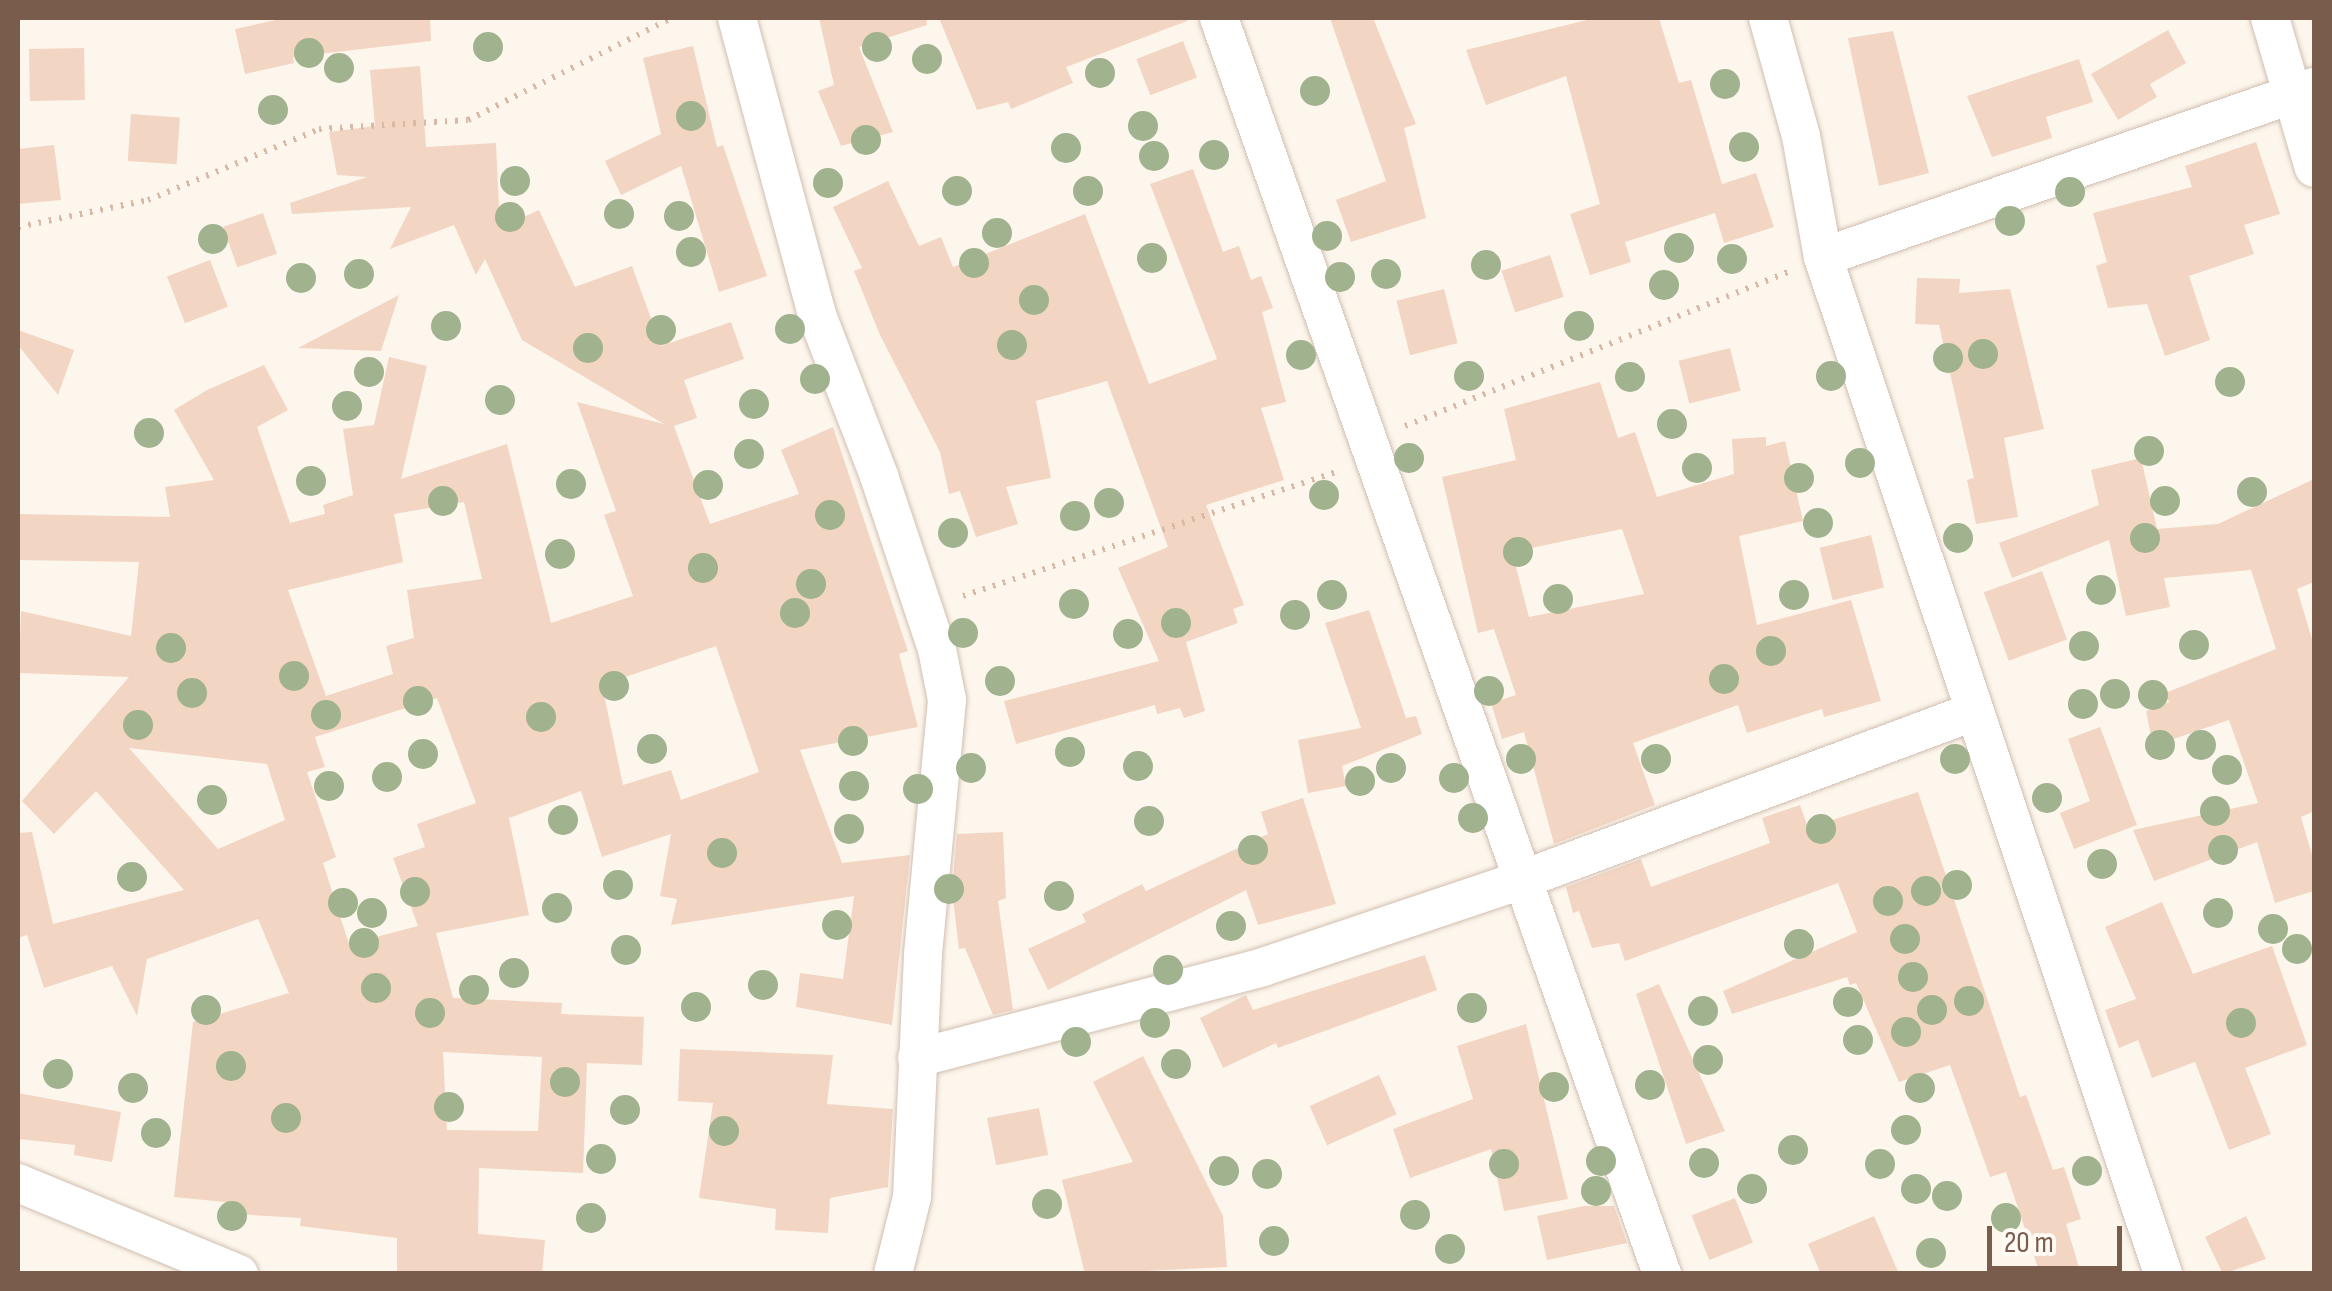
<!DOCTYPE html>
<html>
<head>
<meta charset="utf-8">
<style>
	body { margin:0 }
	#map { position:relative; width:2332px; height:1291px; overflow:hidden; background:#fdf6ec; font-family:"Sofia Sans Condensed",sans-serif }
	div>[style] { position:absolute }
	.building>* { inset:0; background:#f3d5c3; transform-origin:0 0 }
	.path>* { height:6px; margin-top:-3px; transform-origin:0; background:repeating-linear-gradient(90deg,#d9b8a5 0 2.5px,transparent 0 10.5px) }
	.roads { filter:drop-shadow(0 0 2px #d1beb0) drop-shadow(0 0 2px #d1beb0) }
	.minor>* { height:38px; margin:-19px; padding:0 19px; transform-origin:19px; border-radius:19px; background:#fff }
	.trees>* { width:30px; height:30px; margin:-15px; border-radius:50%; background:#a0b28e }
	span { translate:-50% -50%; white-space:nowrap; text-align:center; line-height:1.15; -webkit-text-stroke:9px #fffaf3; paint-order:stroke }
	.frame { position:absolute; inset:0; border:20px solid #7a5c4d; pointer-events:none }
	.scale { position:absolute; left:1987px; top:1226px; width:135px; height:45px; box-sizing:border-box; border:5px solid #7a5c4d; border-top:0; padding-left:12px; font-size:30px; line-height:35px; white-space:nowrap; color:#7a5c4d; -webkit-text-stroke:8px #fffaf3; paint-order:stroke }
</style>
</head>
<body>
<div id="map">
	<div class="building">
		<i style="clip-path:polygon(285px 18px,430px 18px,431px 41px,293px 57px,294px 63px,245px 74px,235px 29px)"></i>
		<i style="clip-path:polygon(819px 18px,926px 18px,927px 25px,859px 47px,893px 132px,841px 146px,818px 91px,834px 85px)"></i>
		<i style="clip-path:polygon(939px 18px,1187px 18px,1187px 21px,1066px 67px,1073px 83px,1011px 109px,1008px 102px,977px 110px)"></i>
		<i style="clip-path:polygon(1330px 18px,1373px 18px,1416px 124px,1404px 128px,1426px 218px,1351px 242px,1336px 200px,1386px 181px)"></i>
		<i style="clip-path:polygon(1595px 18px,1659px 18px,1679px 83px,1691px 80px,1722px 184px,1756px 173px,1774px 227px,1724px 243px,1715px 213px,1625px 242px,1631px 262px,1590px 275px,1570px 214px,1600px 204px,1566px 76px,1486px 105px,1466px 50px)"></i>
		<i style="clip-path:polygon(2168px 30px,2186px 63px,2150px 84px,2157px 97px,2118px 120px,2091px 74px)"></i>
		<i style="clip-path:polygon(1893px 31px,1929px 173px,1879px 186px,1848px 38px)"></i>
		<i style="left:1183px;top:41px;width:39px;height:50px;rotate:69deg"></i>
		<i style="clip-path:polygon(693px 46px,717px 147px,723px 145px,767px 276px,719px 292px,681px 166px,621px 195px,605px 161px,661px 134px,643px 58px)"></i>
		<i style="left:84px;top:48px;width:52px;height:55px;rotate:89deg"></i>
		<i style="clip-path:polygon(2079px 59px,2093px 102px,2046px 117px,2052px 138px,1992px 157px,1967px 96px)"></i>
		<i style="clip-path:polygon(evenodd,420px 66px,426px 147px,496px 143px,500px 228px,539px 210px,575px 287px,632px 266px,661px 346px,731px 322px,744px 359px,684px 380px,697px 418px,674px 426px,710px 524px,799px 494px,781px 450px,833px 427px,908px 651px,899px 654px,918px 727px,800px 750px,842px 863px,910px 855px,892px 1025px,796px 1007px,800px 973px,843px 979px,854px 896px,671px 925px,677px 899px,660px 896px,671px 834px,602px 857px,581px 791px,509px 818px,529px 915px,436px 933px,453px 998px,562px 1003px,561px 1014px,644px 1017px,642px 1065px,587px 1063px,583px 1173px,479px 1168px,478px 1234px,545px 1240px,542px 1274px,397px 1274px,397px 1238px,300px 1226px,301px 1218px,234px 1214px,235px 1203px,174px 1197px,193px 1022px,289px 993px,258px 919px,147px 959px,137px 1016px,112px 966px,44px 988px,27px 935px,18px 938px,18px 833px,32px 832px,53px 924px,184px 890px,96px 791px,54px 834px,22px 801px,129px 677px,19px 673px,21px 611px,131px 636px,139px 562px,18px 560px,18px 514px,170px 517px,165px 487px,214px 480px,174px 410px,207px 390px,264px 365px,288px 410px,257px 427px,290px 523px,325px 514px,323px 505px,353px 495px,343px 429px,374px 425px,389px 357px,427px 366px,401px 479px,507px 444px,551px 623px,633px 596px,604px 515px,616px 511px,577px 402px,664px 424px,522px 340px,485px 259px,476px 275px,454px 225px,390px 249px,411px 207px,292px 214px,290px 203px,367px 177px,337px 175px,329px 132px,375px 126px,370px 70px,420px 66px,464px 502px,482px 579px,407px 590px,414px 638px,386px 646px,393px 674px,326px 696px,288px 590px,403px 562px,394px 514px,464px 502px,420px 66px,716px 646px,759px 772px,681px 800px,671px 770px,623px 785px,602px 685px,716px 646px,420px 66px,437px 698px,476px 803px,417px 824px,425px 847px,393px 858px,418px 926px,349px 944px,323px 863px,336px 857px,307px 772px,325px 767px,315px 737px,437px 698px,420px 66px,129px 748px,267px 764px,285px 820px,218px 849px,129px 748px,420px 66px,443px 1052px,542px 1057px,538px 1131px,447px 1130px,443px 1052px)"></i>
		<i style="left:131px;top:114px;width:49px;height:47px;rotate:4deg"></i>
		<i style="clip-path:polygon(2256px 142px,2280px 214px,2244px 225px,2254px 254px,2189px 276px,2210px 340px,2165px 356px,2147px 304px,2108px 308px,2096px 266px,2107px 262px,2093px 213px,2192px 187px,2185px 166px)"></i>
		<i style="clip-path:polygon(54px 145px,61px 200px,18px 204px,18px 149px)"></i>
		<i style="clip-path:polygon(1193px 169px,1223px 252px,1239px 246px,1251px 280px,1261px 276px,1273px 308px,1262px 312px,1286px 402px,1261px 408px,1284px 480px,1206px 505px,1244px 605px,1233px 609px,1238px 623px,1186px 642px,1205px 711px,1184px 718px,1180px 708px,1157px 714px,1155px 705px,1016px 744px,1004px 701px,1159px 661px,1118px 568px,1168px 547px,1107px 381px,1036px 401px,1051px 478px,1006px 487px,1018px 524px,976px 537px,960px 491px,949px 494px,940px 452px,880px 335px,854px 271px,862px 268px,833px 207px,888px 181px,919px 246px,941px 237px,953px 267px,1085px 214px,1149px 384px,1217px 359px,1150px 184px)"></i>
		<i style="left:263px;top:213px;width:43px;height:42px;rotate:71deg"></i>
		<i style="left:1550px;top:255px;width:44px;height:51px;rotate:72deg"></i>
		<i style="left:210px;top:260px;width:50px;height:46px;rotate:69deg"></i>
		<i style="clip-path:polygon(1917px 278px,1960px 279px,1959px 293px,2010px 289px,2044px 429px,2004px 438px,2018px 517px,1976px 524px,1967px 480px,1974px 478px,1939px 325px,1915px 324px)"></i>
		<i style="left:1444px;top:289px;width:56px;height:49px;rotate:76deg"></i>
		<i style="clip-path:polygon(399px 295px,381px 351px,298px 348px)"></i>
		<i style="clip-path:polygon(18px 330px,74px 350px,58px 395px,18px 345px)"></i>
		<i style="left:1730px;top:348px;width:44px;height:53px;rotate:76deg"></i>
		<i style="clip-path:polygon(evenodd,1600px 382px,1618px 438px,1635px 432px,1657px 497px,1734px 474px,1732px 439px,1766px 437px,1766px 446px,1785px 441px,1803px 521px,1739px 536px,1757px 625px,1851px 600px,1881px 701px,1824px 717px,1822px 709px,1747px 733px,1738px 705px,1633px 743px,1655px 805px,1554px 844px,1524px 732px,1502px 739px,1491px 703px,1516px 695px,1494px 629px,1478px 633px,1442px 477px,1516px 460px,1504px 409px,1600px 382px,1622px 529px,1644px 594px,1529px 617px,1512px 552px,1622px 529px)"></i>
		<i style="clip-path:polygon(2141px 458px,2157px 529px,2218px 524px,2314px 479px,2314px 582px,2297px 589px,2314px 646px,2314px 811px,2301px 817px,2314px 862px,2314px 891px,2275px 903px,2257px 842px,2154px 881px,2133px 830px,2258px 803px,2229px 720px,2153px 746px,2146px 711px,2169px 702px,2165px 693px,2276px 649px,2251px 570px,2164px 578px,2170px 607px,2126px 616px,2109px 540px,2012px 578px,1999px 543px,2099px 505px,2091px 470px)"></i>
		<i style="left:1871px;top:535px;width:54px;height:53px;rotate:76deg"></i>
		<i style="left:2042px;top:571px;width:73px;height:62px;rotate:70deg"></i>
		<i style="clip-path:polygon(1369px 610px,1406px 718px,1416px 716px,1422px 734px,1342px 766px,1346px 786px,1308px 793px,1298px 740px,1361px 728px,1325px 623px)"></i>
		<i style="clip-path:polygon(2100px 727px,2137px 825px,2074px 849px,2060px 813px,2090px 801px,2068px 739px)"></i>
		<i style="clip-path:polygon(1918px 792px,2020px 1097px,2026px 1095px,2053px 1170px,2064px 1167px,2081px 1219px,2066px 1224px,2081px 1274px,2040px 1274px,2006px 1172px,1990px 1177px,1950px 1065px,1899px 1082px,1856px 983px,1850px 985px,1847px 977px,1732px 1014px,1723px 991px,1857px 932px,1838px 883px,1625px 961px,1619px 943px,1592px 948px,1579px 911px,1573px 913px,1566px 887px,1641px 859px,1651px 887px,1770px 843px,1762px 818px,1800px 805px,1808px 828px)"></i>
		<i style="clip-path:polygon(1303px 798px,1336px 904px,1258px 925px,1246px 890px,1048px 990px,1028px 949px,1086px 922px,1082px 914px,1142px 884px,1146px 891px,1268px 834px,1261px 812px)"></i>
		<i style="clip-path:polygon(1003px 832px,1006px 898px,998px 901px,1013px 1010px,993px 1015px,965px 948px,959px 949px,952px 891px,957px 834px)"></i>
		<i style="clip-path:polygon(2162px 902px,2193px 974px,2272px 946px,2307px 1045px,2245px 1068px,2271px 1134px,2229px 1150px,2195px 1062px,2152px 1078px,2138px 1040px,2119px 1048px,2105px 1010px,2136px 999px,2105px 927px)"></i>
		<i style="clip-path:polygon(1425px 955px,1437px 990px,1278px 1048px,1276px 1043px,1223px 1068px,1200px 1018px,1246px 995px,1253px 1010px)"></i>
		<i style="clip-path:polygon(1659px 984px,1725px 1131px,1686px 1144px,1636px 994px)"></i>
		<i style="clip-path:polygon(1526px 1024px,1568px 1199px,1504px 1211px,1491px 1149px,1410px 1178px,1393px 1129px,1473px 1099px,1457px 1046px)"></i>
		<i style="clip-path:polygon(680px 1049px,833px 1055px,827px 1104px,893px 1109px,888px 1187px,830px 1198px,828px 1233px,775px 1230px,776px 1209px,699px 1198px,713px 1103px,678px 1101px)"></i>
		<i style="clip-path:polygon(1143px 1056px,1223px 1216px,1227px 1267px,1085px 1274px,1062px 1180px,1133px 1162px,1093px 1082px)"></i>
		<i style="left:1379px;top:1075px;width:43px;height:76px;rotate:66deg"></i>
		<i style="clip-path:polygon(18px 1093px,121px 1112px,112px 1162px,74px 1155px,75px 1145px,18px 1139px)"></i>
		<i style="left:1039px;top:1108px;width:48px;height:53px;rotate:79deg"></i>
		<i style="left:1735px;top:1198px;width:48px;height:47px;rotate:68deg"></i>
		<i style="clip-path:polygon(1584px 1206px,1614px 1206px,1627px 1243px,1547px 1260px,1537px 1216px)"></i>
		<i style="clip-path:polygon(1874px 1216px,1899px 1274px,1821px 1274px,1808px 1244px)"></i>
		<i style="clip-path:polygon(2246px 1216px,2266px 1259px,2223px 1274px,2205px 1237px)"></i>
	</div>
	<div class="path">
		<i style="left:18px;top:227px;width:133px;rotate:-11.7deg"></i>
		<i style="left:148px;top:200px;width:185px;rotate:-22.5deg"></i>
		<i style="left:319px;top:129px;width:149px;rotate:-3.5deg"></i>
		<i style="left:468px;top:120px;width:228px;rotate:-26.6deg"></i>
		<i style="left:1405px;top:426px;width:413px;rotate:-21.9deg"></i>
		<i style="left:963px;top:596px;width:392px;rotate:-18.4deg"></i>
	</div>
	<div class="roads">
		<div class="minor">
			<i style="left:737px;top:18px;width:308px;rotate:74.9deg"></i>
			<i style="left:817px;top:315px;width:173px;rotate:68.9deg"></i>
			<i style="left:879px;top:476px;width:182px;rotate:71.5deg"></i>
			<i style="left:937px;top:649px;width:52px;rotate:78.9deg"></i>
			<i style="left:947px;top:700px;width:256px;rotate:95.4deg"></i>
			<i style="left:923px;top:955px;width:242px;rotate:92.6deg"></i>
			<i style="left:912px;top:1197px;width:79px;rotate:103.9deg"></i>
			<i style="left:1219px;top:18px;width:1332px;rotate:70.57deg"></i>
			<i style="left:1768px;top:18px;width:123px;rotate:74.4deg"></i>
			<i style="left:1801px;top:136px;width:123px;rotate:79.7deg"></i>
			<i style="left:1823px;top:257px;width:1072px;rotate:71.51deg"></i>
			<i style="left:2270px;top:18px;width:156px;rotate:73.7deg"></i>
			<i style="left:1823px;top:257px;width:520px;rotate:-19.1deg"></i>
			<i style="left:917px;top:1058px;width:358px;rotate:-14.7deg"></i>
			<i style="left:1263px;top:967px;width:272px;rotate:-18.6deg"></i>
			<i style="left:1521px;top:880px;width:481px;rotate:-20.4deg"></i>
			<i style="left:18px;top:1183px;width:239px;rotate:22.4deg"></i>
		</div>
	</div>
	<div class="trees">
		<i style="left:488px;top:47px"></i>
		<i style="left:877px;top:47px"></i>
		<i style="left:309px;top:53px"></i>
		<i style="left:927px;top:59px"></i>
		<i style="left:339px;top:68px"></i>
		<i style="left:1100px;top:73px"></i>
		<i style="left:1725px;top:84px"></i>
		<i style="left:1315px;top:91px"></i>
		<i style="left:273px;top:110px"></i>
		<i style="left:691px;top:116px"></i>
		<i style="left:1143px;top:126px"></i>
		<i style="left:866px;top:140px"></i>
		<i style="left:1744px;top:147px"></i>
		<i style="left:1066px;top:148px"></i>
		<i style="left:1214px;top:155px"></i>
		<i style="left:1154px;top:156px"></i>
		<i style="left:515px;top:181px"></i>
		<i style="left:828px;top:183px"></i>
		<i style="left:957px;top:191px"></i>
		<i style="left:1088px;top:191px"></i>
		<i style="left:2070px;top:192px"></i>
		<i style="left:619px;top:214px"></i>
		<i style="left:679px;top:216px"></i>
		<i style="left:510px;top:217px"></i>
		<i style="left:2010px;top:221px"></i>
		<i style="left:997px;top:233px"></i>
		<i style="left:1327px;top:236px"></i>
		<i style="left:213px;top:239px"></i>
		<i style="left:1679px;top:248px"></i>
		<i style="left:691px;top:252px"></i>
		<i style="left:1152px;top:258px"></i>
		<i style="left:1732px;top:259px"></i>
		<i style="left:974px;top:263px"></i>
		<i style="left:1486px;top:265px"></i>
		<i style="left:359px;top:274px"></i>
		<i style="left:1386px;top:274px"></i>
		<i style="left:1340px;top:277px"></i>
		<i style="left:301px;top:278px"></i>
		<i style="left:1664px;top:285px"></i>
		<i style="left:1034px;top:300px"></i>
		<i style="left:446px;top:326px"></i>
		<i style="left:1579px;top:326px"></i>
		<i style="left:790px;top:329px"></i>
		<i style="left:661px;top:330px"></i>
		<i style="left:1012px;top:345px"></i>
		<i style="left:588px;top:348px"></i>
		<i style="left:1983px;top:354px"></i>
		<i style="left:1301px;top:355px"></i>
		<i style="left:1948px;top:358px"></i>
		<i style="left:369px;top:372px"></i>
		<i style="left:1469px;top:376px"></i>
		<i style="left:1831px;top:376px"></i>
		<i style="left:1630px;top:377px"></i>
		<i style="left:815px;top:379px"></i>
		<i style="left:2230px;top:382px"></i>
		<i style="left:500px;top:400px"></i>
		<i style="left:754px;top:404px"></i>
		<i style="left:347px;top:406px"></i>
		<i style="left:1672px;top:424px"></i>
		<i style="left:149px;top:433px"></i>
		<i style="left:2149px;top:451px"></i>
		<i style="left:749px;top:454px"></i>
		<i style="left:1409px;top:458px"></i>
		<i style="left:1860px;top:463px"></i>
		<i style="left:1697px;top:468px"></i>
		<i style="left:1799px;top:478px"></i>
		<i style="left:311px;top:481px"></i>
		<i style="left:571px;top:484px"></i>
		<i style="left:708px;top:485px"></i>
		<i style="left:2252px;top:492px"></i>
		<i style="left:1324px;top:495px"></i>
		<i style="left:443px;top:501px"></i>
		<i style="left:2165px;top:501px"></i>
		<i style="left:1109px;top:503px"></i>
		<i style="left:830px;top:515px"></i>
		<i style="left:1075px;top:516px"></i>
		<i style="left:1818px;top:523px"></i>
		<i style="left:953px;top:533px"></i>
		<i style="left:1958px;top:538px"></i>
		<i style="left:2145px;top:538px"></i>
		<i style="left:1518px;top:552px"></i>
		<i style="left:560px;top:554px"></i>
		<i style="left:703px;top:568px"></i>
		<i style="left:811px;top:584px"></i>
		<i style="left:2101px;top:590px"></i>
		<i style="left:1332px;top:595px"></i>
		<i style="left:1794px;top:595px"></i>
		<i style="left:1558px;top:599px"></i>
		<i style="left:1074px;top:604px"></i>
		<i style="left:795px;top:613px"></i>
		<i style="left:1295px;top:615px"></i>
		<i style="left:1176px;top:623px"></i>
		<i style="left:963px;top:633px"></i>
		<i style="left:1128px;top:634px"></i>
		<i style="left:2194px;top:645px"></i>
		<i style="left:2084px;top:646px"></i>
		<i style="left:171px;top:648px"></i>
		<i style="left:1771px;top:651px"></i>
		<i style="left:294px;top:676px"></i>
		<i style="left:1724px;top:679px"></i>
		<i style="left:1000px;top:681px"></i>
		<i style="left:614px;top:686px"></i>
		<i style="left:1489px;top:691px"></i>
		<i style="left:192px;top:693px"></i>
		<i style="left:2115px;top:694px"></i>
		<i style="left:2153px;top:695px"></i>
		<i style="left:418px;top:701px"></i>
		<i style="left:2083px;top:704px"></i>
		<i style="left:326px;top:715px"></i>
		<i style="left:541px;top:717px"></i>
		<i style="left:138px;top:725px"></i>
		<i style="left:853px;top:741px"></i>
		<i style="left:2160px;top:745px"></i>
		<i style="left:2201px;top:745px"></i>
		<i style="left:652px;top:749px"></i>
		<i style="left:1070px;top:752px"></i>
		<i style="left:423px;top:754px"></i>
		<i style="left:1521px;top:759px"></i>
		<i style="left:1656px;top:759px"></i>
		<i style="left:1955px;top:759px"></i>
		<i style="left:1138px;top:766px"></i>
		<i style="left:971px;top:768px"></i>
		<i style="left:1391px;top:768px"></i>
		<i style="left:2227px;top:770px"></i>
		<i style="left:387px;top:777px"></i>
		<i style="left:1454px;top:778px"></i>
		<i style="left:1360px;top:781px"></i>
		<i style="left:329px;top:786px"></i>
		<i style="left:854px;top:786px"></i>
		<i style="left:918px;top:789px"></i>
		<i style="left:2047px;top:798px"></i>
		<i style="left:212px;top:800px"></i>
		<i style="left:2215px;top:811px"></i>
		<i style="left:1473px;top:818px"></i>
		<i style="left:563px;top:820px"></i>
		<i style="left:1149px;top:821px"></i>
		<i style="left:849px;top:829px"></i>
		<i style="left:1821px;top:829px"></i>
		<i style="left:1253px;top:850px"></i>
		<i style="left:2223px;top:850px"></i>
		<i style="left:722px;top:853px"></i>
		<i style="left:2102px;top:864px"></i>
		<i style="left:132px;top:877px"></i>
		<i style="left:618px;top:885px"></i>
		<i style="left:1957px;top:885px"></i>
		<i style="left:949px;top:889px"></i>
		<i style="left:1926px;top:891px"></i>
		<i style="left:415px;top:892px"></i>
		<i style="left:1059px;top:896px"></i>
		<i style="left:1888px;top:901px"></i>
		<i style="left:343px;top:903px"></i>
		<i style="left:557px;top:908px"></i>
		<i style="left:372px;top:913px"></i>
		<i style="left:2218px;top:913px"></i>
		<i style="left:837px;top:925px"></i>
		<i style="left:1231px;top:926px"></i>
		<i style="left:2273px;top:929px"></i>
		<i style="left:1905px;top:939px"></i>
		<i style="left:364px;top:943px"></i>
		<i style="left:1799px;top:944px"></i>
		<i style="left:2297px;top:949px"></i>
		<i style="left:626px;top:950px"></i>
		<i style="left:1168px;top:970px"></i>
		<i style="left:514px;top:973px"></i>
		<i style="left:1913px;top:977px"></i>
		<i style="left:763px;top:985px"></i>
		<i style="left:376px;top:988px"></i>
		<i style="left:474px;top:990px"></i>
		<i style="left:1969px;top:1001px"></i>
		<i style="left:1848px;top:1002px"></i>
		<i style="left:696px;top:1007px"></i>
		<i style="left:1472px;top:1008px"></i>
		<i style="left:206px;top:1010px"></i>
		<i style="left:1932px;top:1010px"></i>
		<i style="left:1703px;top:1011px"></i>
		<i style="left:430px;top:1013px"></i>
		<i style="left:1155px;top:1023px"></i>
		<i style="left:2241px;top:1023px"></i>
		<i style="left:1906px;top:1032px"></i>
		<i style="left:1858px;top:1040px"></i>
		<i style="left:1076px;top:1042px"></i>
		<i style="left:1708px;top:1060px"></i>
		<i style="left:1176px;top:1064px"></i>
		<i style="left:231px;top:1066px"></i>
		<i style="left:58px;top:1074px"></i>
		<i style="left:565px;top:1082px"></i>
		<i style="left:1650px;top:1085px"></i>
		<i style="left:1554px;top:1087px"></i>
		<i style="left:133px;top:1088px"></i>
		<i style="left:1920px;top:1088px"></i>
		<i style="left:449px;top:1107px"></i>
		<i style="left:625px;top:1110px"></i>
		<i style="left:286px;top:1118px"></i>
		<i style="left:1906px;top:1130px"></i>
		<i style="left:724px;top:1131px"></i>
		<i style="left:156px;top:1133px"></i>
		<i style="left:1793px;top:1150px"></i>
		<i style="left:601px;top:1159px"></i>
		<i style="left:1601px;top:1161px"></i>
		<i style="left:1704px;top:1163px"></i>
		<i style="left:1504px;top:1164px"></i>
		<i style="left:1880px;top:1164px"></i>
		<i style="left:1224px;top:1171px"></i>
		<i style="left:2087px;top:1171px"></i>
		<i style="left:1267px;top:1174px"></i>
		<i style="left:1752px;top:1189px"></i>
		<i style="left:1916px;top:1189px"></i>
		<i style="left:1596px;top:1191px"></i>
		<i style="left:1947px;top:1196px"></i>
		<i style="left:1047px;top:1204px"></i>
		<i style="left:1415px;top:1215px"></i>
		<i style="left:232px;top:1216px"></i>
		<i style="left:591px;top:1218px"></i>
		<i style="left:2006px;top:1218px"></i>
		<i style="left:1274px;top:1241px"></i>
		<i style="left:1450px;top:1249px"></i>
		<i style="left:1931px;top:1253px"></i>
	</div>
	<div class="frame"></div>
	<div class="scale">20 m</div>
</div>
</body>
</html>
